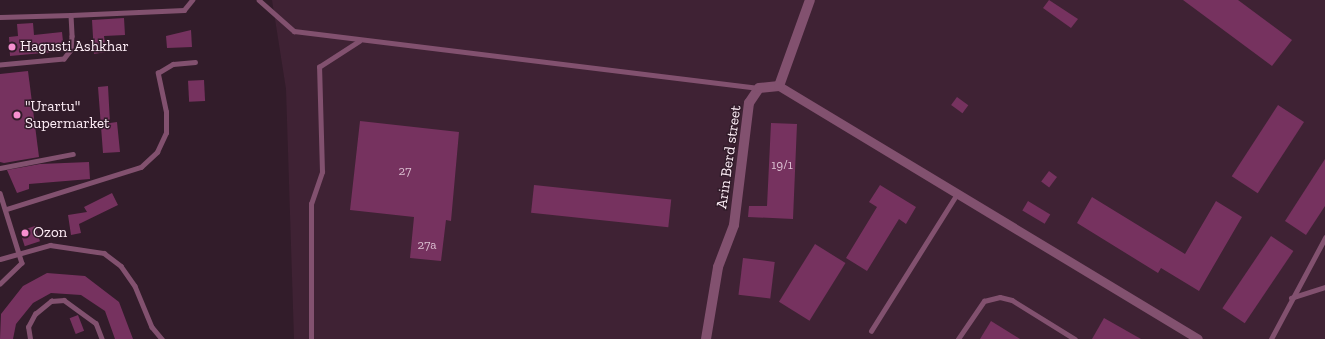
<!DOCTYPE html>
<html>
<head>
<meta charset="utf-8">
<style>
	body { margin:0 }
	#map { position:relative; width:1325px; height:339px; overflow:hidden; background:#321c2a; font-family:"Zilla Slab",serif }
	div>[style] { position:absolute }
	.built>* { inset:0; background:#3f2234 }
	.building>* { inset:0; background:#76325f; transform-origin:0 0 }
	.service>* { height:4.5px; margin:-2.25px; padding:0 2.25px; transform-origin:2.25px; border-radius:2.25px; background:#82516f }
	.minor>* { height:9px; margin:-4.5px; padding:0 4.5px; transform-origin:4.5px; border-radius:4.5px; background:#82516f }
	.tertiary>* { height:10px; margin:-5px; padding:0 5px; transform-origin:5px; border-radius:5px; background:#82516f }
	.dots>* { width:11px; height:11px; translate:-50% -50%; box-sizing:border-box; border:2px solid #321c2a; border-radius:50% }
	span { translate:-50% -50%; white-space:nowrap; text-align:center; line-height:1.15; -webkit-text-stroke:3px #321c2a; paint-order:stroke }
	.number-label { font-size:13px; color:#dcbfd1 }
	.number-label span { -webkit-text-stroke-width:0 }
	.poi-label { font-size:15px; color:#feeef7 }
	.left { translate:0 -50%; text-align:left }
	.street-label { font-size:15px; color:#feeef7 }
</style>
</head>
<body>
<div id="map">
	<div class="built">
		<i style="clip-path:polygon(272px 0,1325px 0,1325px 339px,294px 339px,286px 89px)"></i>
	</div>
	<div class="building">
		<i style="clip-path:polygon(1049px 0,1078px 19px,1071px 28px,1043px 8px)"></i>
		<i style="clip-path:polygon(1183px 0,1238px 0,1292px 40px,1272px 66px)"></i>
		<i style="clip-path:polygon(124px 18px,125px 35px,104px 36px,106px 52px,94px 54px,92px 20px)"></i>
		<i style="clip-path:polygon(33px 23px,34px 35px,62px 32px,64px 51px,10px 56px,9px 37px,18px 36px,17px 24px)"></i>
		<i style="clip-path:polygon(191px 30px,192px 47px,167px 48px,166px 36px)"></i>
		<i style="clip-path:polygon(28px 71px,39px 157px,4px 163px,0 162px,0 74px)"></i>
		<i style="left:204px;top:80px;width:21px;height:16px;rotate:87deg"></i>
		<i style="clip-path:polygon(108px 86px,110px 123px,117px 122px,120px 152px,103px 153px,98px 87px)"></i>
		<i style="left:957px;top:97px;width:14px;height:10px;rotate:36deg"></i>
		<i style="left:1278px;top:105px;width:31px;height:85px;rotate:33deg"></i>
		<i style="clip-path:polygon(360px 121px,459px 132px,451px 221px,446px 220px,441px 261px,410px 258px,414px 217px,350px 210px)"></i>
		<i style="clip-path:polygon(771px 123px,797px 124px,793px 219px,748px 217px,749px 206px,767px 206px)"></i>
		<i style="clip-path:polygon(1325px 159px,1325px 206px,1306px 235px,1285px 221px)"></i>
		<i style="clip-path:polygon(89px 162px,90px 179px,29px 184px,29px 189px,17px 193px,7px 170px,40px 164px)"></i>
		<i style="left:1049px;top:171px;width:10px;height:13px;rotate:37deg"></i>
		<i style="left:534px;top:185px;width:138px;height:28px;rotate:6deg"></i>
		<i style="clip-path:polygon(880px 185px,916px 207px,906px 224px,899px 219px,867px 271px,846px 258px,877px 207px,869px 202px)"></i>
		<i style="clip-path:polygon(112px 193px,118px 205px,79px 224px,81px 233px,71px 235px,68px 215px,87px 212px,84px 207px)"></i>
		<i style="clip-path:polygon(1092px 197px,1185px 254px,1216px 201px,1242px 217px,1199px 291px,1161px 268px,1158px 273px,1077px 223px)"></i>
		<i style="left:1028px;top:201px;width:26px;height:11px;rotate:31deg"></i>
		<i style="left:35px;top:226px;width:16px;height:16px;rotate:72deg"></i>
		<i style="left:1271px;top:236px;width:27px;height:87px;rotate:34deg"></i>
		<i style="left:815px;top:244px;width:36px;height:68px;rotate:32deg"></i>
		<i style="left:743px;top:258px;width:32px;height:37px;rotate:7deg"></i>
		<i style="clip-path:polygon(47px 273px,85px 276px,119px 302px,133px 339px,115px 339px,105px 311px,81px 295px,51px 293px,33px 303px,16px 324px,13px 339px,0 339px,1px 314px,23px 286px)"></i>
		<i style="left:78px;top:315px;width:17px;height:9px;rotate:69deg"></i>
		<i style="clip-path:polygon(1104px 318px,1141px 339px,1092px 339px)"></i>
		<i style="clip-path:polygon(991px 321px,1020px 339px,980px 339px)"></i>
	</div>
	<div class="service">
		<i style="left:259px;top:0;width:47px;rotate:41.5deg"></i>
		<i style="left:294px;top:31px;width:468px;rotate:7deg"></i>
		<i style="left:71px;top:15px;width:113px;rotate:-2.5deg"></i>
		<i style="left:184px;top:10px;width:13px;rotate:-51deg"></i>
		<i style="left:0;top:17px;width:71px;rotate:-1.6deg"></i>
		<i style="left:71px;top:15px;width:21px;rotate:87deg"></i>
		<i style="left:72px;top:36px;width:14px;rotate:94deg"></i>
		<i style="left:71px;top:50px;width:11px;rotate:128deg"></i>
		<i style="left:64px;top:59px;width:64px;rotate:174.6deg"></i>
		<i style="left:0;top:168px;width:74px;rotate:-10.9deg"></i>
		<i style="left:0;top:193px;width:73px;rotate:72.6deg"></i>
		<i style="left:22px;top:263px;width:30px;rotate:136deg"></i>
		<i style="left:7px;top:209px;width:140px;rotate:-17.4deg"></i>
		<i style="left:141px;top:167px;width:22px;rotate:-43deg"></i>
		<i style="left:157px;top:152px;width:21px;rotate:-65deg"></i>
		<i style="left:166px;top:133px;width:21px;rotate:-90deg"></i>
		<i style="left:166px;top:112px;width:40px;rotate:-102deg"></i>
		<i style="left:158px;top:73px;width:17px;rotate:-31deg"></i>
		<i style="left:173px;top:64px;width:22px;rotate:-5deg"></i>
		<i style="left:0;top:259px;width:52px;rotate:-15.6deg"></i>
		<i style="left:50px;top:245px;width:55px;rotate:8.4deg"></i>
		<i style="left:104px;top:253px;width:21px;rotate:37deg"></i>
		<i style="left:121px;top:266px;width:24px;rotate:55deg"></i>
		<i style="left:135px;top:286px;width:44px;rotate:67.5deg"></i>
		<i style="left:152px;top:327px;width:16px;rotate:50deg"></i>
		<i style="left:1291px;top:298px;width:36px;rotate:-18deg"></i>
		<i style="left:871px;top:331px;width:162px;rotate:-57.9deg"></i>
		<i style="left:30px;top:339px;width:12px;rotate:-99deg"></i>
		<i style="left:28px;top:327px;width:15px;rotate:-62deg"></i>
		<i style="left:35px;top:314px;width:21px;rotate:-39deg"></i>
		<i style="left:51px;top:301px;width:13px;rotate:-4deg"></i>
		<i style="left:64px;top:300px;width:39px;rotate:36deg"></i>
		<i style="left:96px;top:323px;width:17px;rotate:69deg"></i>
		<i style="left:311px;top:339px;width:135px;rotate:-90deg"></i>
		<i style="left:311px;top:204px;width:34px;rotate:-71deg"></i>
		<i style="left:322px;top:172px;width:105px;rotate:-91.6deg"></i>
		<i style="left:319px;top:67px;width:48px;rotate:-33deg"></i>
		<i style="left:958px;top:339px;width:46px;rotate:-55.6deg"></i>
		<i style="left:984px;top:301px;width:16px;rotate:-14deg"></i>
		<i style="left:1000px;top:297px;width:12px;rotate:14deg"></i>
		<i style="left:1012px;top:300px;width:74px;rotate:31.8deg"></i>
		<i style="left:1271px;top:339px;width:115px;rotate:-61.9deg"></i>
	</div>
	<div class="minor">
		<i style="left:779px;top:86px;width:489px;rotate:31.1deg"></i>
	</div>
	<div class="tertiary">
		<i style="left:706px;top:339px;width:73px;rotate:-80.5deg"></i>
		<i style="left:718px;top:267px;width:45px;rotate:-69.1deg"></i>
		<i style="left:734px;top:225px;width:123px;rotate:-83deg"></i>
		<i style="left:749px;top:103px;width:18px;rotate:-56deg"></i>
		<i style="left:759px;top:88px;width:20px;rotate:-6deg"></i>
		<i style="left:779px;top:86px;width:91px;rotate:-70.2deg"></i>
	</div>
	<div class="dots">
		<i style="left:12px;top:47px;background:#f690d0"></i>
		<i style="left:17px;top:115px;background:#f690d0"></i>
		<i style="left:25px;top:233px;background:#f690d0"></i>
	</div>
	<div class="number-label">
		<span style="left:782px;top:165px">19/1</span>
		<span style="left:405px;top:171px">27</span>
		<span style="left:427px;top:245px">27a</span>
	</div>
	<div class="poi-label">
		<span class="left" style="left:20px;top:47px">Hagusti Ashkhar</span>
		<span class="left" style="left:25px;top:115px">"Urartu"<br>Supermarket</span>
		<span class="left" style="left:33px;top:233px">Ozon</span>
	</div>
	<div class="street-label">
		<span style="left:729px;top:157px;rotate:-82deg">Arin Berd street</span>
	</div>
</div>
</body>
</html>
